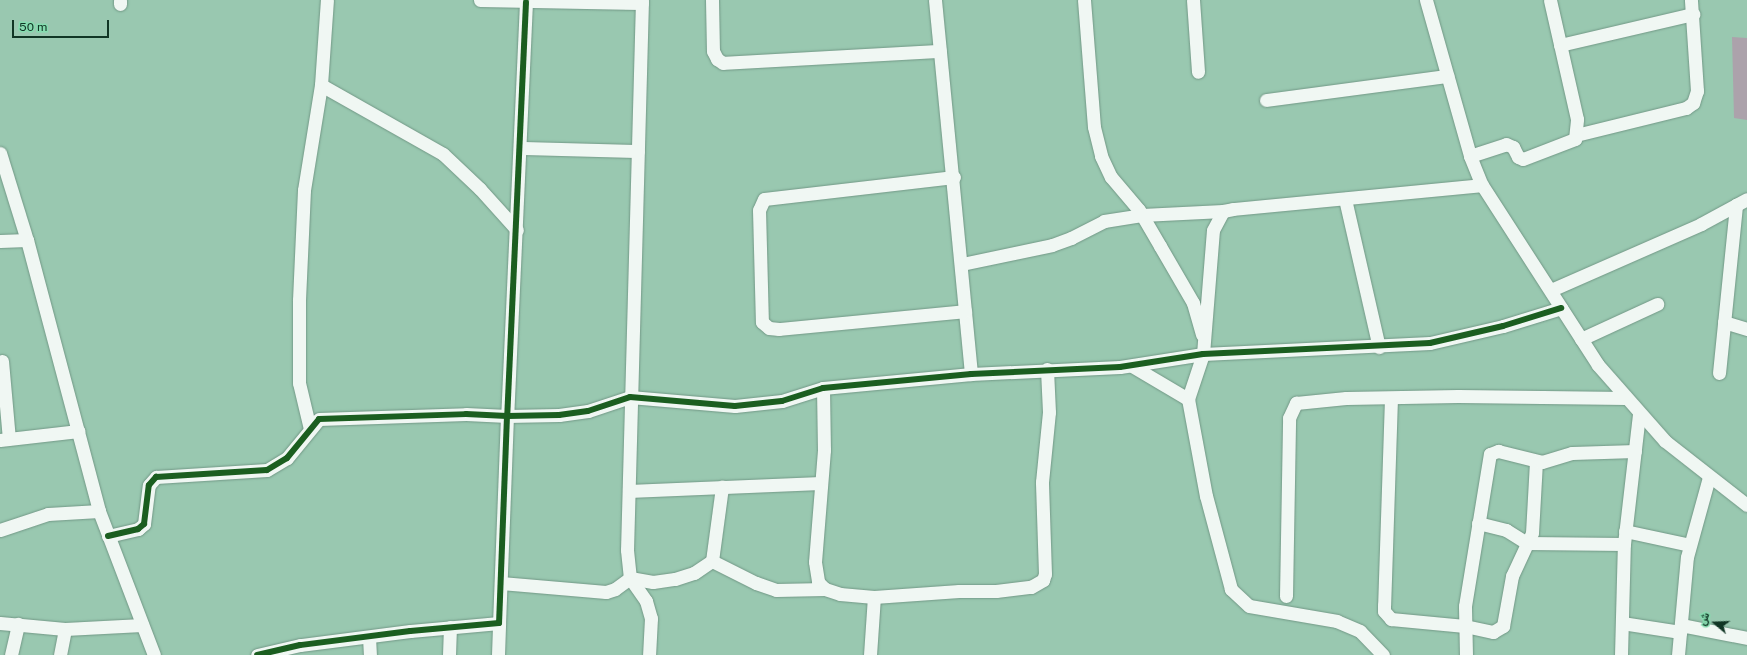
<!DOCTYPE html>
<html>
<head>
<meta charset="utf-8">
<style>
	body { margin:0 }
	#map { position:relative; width:1747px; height:655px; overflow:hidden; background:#99c8b0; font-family:"Public Sans",Vazirmatn,sans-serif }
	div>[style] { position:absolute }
	.green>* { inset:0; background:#aca2ab }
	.roads { filter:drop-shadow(0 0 1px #729886) drop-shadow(0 0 1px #729886) }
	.minor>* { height:13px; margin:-6.5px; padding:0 6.5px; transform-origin:6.5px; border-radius:6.5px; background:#f0f7f3 }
	.cycleway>* { height:6px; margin:-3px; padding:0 3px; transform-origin:3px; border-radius:3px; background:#1b5e20 }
	span { translate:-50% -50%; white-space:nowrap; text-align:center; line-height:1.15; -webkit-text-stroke:3px #85dcaf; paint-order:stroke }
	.north { position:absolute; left:1695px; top:603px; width:40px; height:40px; -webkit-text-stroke:3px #85dcaf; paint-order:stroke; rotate:289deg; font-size:11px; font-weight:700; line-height:16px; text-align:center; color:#113625 }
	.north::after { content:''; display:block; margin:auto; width:14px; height:18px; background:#113625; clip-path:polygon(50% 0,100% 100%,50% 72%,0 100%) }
	.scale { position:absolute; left:12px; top:20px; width:97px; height:18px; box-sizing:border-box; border:2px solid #113625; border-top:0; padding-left:5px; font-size:12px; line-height:14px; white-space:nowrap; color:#113625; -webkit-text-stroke:3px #85dcaf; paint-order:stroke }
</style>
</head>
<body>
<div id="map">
	<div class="green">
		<i style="clip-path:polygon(1732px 37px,1747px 38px,1747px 120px,1734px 118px)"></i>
	</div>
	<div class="roads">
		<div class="minor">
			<i style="left:480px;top:0;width:162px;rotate:1.1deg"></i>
			<i style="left:642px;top:0;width:550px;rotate:91.56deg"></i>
			<i style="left:627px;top:550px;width:28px;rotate:84deg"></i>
			<i style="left:630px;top:578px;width:28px;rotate:55deg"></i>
			<i style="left:646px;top:601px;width:18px;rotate:74deg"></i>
			<i style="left:651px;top:618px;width:37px;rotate:93deg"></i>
			<i style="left:712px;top:0;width:51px;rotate:88.9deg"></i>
			<i style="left:713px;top:51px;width:9px;rotate:63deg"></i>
			<i style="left:717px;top:59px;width:7px;rotate:34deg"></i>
			<i style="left:723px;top:63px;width:217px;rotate:-3.2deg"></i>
			<i style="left:935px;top:0;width:376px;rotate:84.5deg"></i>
			<i style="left:1084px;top:0;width:127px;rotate:85.5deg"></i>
			<i style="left:1094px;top:127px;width:30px;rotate:76deg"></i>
			<i style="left:1101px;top:156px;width:23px;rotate:65deg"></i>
			<i style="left:1111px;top:177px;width:43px;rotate:49.7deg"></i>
			<i style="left:1139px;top:210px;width:42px;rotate:59.7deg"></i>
			<i style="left:1160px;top:246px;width:66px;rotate:59.9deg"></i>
			<i style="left:1193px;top:303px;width:33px;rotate:74deg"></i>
			<i style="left:1193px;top:0;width:72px;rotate:86deg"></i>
			<i style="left:1426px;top:0;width:162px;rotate:74.2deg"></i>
			<i style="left:1470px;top:156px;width:31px;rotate:68deg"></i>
			<i style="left:1482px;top:185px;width:214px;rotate:57.2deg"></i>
			<i style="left:1598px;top:365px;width:101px;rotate:48.6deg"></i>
			<i style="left:1665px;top:441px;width:104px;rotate:38deg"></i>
			<i style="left:526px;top:2px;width:414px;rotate:92.6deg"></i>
			<i style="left:507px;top:416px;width:52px;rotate:-1.1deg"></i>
			<i style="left:559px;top:415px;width:29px;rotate:-8deg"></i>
			<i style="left:588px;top:411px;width:44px;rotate:-18.4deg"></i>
			<i style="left:630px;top:397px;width:105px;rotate:4.9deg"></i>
			<i style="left:735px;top:406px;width:47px;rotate:-6.1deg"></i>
			<i style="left:782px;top:401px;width:43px;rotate:-17.6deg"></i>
			<i style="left:823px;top:388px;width:149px;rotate:-5.4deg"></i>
			<i style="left:971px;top:374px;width:149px;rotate:-2.7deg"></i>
			<i style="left:1120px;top:367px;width:84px;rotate:-8.9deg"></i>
			<i style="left:1203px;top:354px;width:227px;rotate:-2.8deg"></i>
			<i style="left:1430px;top:343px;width:75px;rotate:-13.1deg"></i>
			<i style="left:1503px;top:326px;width:61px;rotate:-17.2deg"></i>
			<i style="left:120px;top:4px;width:4px;rotate:-90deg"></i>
			<i style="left:1560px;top:45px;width:137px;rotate:-13.1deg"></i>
			<i style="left:321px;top:85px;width:140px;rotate:29.5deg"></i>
			<i style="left:443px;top:154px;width:51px;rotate:43.4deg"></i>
			<i style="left:480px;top:189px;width:55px;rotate:47.9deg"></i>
			<i style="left:1266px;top:100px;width:183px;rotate:-7.6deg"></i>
			<i style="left:1576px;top:135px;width:113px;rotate:-13.8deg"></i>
			<i style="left:1686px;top:108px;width:9px;rotate:-36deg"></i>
			<i style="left:1693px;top:103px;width:13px;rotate:-72deg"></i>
			<i style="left:1697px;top:91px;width:91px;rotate:-93.8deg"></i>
			<i style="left:521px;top:148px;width:117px;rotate:1.5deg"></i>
			<i style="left:0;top:153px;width:91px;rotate:72.8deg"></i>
			<i style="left:27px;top:240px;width:280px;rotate:75.1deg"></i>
			<i style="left:99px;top:511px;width:154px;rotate:69.1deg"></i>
			<i style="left:1470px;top:156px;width:38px;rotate:-18deg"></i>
			<i style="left:1506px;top:144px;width:8px;rotate:23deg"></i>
			<i style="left:1513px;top:147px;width:11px;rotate:63deg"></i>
			<i style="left:1518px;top:157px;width:5px;rotate:22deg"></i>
			<i style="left:1523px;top:159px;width:56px;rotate:-21deg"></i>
			<i style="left:1575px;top:139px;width:20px;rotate:-84deg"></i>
			<i style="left:1577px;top:119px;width:122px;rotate:-102.8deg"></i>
			<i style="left:954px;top:177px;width:191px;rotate:173.4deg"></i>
			<i style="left:764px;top:199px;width:12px;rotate:114deg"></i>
			<i style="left:759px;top:210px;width:112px;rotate:88.5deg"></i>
			<i style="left:762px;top:322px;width:9px;rotate:41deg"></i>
			<i style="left:769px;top:328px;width:10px;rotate:6deg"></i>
			<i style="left:779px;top:329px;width:187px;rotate:-5.5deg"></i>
			<i style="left:1345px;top:199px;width:152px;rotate:77.1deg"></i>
			<i style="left:0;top:241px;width:27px;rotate:-2deg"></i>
			<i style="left:962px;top:264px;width:92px;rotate:-11.9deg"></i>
			<i style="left:1052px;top:245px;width:20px;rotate:-20deg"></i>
			<i style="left:1071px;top:238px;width:37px;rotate:-27deg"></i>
			<i style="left:1104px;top:221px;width:38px;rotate:-9deg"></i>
			<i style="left:1142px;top:215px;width:81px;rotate:-2.8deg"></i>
			<i style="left:1551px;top:290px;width:164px;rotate:-23.7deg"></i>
			<i style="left:1701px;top:224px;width:52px;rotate:-28.5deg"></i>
			<i style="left:1724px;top:322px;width:24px;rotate:17deg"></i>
			<i style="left:1581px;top:339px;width:84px;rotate:-24.7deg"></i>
			<i style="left:2px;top:361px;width:78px;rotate:84.9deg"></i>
			<i style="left:1132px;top:366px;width:65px;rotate:30.5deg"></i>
			<i style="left:1719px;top:373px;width:169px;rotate:-84.2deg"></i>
			<i style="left:823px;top:388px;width:62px;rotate:89.1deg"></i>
			<i style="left:824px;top:450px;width:112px;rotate:94.6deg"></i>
			<i style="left:815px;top:562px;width:20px;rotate:81deg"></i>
			<i style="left:818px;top:582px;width:10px;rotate:45deg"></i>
			<i style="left:825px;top:589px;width:16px;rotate:18deg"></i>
			<i style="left:840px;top:594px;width:34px;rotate:5deg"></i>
			<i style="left:874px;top:597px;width:85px;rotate:-4deg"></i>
			<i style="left:959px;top:591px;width:37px"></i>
			<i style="left:996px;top:591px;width:35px;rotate:-7deg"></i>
			<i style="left:1031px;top:587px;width:14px;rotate:-30deg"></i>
			<i style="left:1043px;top:580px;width:6px;rotate:-72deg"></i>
			<i style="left:1045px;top:574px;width:92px;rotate:-91.9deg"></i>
			<i style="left:1042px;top:482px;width:70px;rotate:-84.3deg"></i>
			<i style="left:1049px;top:412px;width:43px;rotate:-92.7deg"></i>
			<i style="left:1391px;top:398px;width:207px;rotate:91.9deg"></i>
			<i style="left:1384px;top:605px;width:6px;rotate:90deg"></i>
			<i style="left:1384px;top:611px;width:11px;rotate:49deg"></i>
			<i style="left:1391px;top:619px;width:74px;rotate:5.4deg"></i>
			<i style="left:1465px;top:626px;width:29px;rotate:12deg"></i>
			<i style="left:1493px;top:632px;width:12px;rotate:-31deg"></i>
			<i style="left:1503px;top:626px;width:51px;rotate:-79.8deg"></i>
			<i style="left:1512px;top:576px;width:47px;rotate:-65.1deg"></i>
			<i style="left:1532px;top:533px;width:71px;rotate:-86.8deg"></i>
			<i style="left:310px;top:429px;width:47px;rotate:-103.4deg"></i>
			<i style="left:299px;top:383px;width:83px;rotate:-90deg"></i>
			<i style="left:299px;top:300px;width:110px;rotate:-87.4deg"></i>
			<i style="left:304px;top:190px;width:106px;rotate:-80.8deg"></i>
			<i style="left:321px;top:85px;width:85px;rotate:-86deg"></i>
			<i style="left:0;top:440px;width:79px;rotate:-6.6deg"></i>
			<i style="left:629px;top:491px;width:191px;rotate:-2.4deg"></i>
			<i style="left:1478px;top:523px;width:29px;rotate:14deg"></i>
			<i style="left:1506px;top:530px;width:25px;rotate:32deg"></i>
			<i style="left:1527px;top:543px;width:97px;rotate:0.6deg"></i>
			<i style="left:0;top:530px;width:51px;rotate:-18.4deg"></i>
			<i style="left:48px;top:514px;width:51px;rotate:-3.4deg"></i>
			<i style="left:1625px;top:531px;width:66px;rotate:12.2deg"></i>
			<i style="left:108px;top:536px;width:31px;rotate:-13deg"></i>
			<i style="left:138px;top:529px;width:8px;rotate:-40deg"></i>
			<i style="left:144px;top:524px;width:39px;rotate:-83deg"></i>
			<i style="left:149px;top:485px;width:11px;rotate:-49deg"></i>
			<i style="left:156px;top:477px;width:111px;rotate:-3.6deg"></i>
			<i style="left:267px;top:470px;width:23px;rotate:-31deg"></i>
			<i style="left:287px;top:458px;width:50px;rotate:-50.6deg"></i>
			<i style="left:319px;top:419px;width:147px;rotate:-1.9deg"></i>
			<i style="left:466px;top:414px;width:41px;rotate:2.8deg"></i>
			<i style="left:507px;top:416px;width:207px;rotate:92.2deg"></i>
			<i style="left:499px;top:623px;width:89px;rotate:174.9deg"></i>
			<i style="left:410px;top:631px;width:111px;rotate:172.7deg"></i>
			<i style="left:300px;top:645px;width:44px;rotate:166.9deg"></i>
			<i style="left:712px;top:561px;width:75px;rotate:-82.3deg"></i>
			<i style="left:501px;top:583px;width:105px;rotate:4.9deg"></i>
			<i style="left:606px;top:592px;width:9px;rotate:-18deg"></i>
			<i style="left:615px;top:589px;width:19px;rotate:-36deg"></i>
			<i style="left:630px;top:578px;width:23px;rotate:10deg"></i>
			<i style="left:653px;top:582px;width:22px;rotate:-8deg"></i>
			<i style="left:675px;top:579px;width:20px;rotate:-18deg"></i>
			<i style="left:694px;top:573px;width:22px;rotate:-34deg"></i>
			<i style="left:712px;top:561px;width:49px;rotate:26.6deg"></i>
			<i style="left:756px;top:583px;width:21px;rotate:19deg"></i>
			<i style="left:776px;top:590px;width:49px;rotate:-1.2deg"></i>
			<i style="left:1286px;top:596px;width:178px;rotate:-89deg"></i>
			<i style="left:1289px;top:418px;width:17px;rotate:-65deg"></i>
			<i style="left:1296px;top:403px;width:50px;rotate:-5.7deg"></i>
			<i style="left:1346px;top:398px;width:112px;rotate:-1deg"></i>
			<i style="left:1458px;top:396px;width:168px;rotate:0.7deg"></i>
			<i style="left:0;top:623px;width:65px;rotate:5.3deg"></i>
			<i style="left:65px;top:629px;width:77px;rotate:-3deg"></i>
			<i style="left:1622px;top:623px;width:59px;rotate:8.8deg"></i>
			<i style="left:1681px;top:625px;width:67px;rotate:11.1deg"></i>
			<i style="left:369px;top:637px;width:18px;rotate:87deg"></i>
			<i style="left:11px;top:655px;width:32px;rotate:-77deg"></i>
			<i style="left:60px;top:655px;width:26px;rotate:-79deg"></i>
			<i style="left:449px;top:655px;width:28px;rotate:-88deg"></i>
			<i style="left:498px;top:655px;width:32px;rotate:-88deg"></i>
			<i style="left:870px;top:655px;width:58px;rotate:-86.1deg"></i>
			<i style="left:1383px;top:655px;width:33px;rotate:-134deg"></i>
			<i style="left:1360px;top:631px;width:25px;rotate:-157deg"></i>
			<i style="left:1337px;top:621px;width:89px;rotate:-170.3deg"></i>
			<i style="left:1249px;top:606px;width:25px;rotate:-137deg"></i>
			<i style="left:1231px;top:589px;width:96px;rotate:-105deg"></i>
			<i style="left:1206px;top:496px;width:99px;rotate:-100.5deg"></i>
			<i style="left:1188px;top:399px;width:47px;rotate:-71.6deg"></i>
			<i style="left:1203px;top:354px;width:124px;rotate:-85.4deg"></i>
			<i style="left:1213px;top:230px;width:21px;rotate:-62deg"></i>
			<i style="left:1223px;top:211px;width:10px;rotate:-11deg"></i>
			<i style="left:1233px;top:209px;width:250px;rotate:-5.5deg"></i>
			<i style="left:1466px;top:655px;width:49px;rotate:-91.2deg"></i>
			<i style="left:1465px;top:606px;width:154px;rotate:-80.7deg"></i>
			<i style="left:1490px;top:454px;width:9px;rotate:-21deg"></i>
			<i style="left:1498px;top:451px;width:45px;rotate:14deg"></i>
			<i style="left:1542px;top:462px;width:31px;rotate:-17deg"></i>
			<i style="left:1572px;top:453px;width:63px;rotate:-1.8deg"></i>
			<i style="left:1621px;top:655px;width:111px;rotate:-88.5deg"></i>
			<i style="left:1624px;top:544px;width:131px;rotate:-83.4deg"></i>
			<i style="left:1678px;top:655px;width:98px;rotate:-84.8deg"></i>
			<i style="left:1687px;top:557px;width:83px;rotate:-74.6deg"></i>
		</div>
	</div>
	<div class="cycleway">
		<i style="left:526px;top:2px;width:414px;rotate:92.6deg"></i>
		<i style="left:507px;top:416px;width:52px;rotate:-1.1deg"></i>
		<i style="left:559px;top:415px;width:29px;rotate:-8deg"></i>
		<i style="left:588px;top:411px;width:44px;rotate:-18.4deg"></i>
		<i style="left:630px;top:397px;width:105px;rotate:4.9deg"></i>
		<i style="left:735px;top:406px;width:47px;rotate:-6.1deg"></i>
		<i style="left:782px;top:401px;width:43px;rotate:-17.6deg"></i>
		<i style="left:823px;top:388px;width:149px;rotate:-5.4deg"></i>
		<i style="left:971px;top:374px;width:149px;rotate:-2.7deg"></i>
		<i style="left:1120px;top:367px;width:84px;rotate:-8.9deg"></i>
		<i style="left:1203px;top:354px;width:227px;rotate:-2.8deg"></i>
		<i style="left:1430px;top:343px;width:75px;rotate:-13.1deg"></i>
		<i style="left:1503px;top:326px;width:61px;rotate:-17.2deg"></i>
		<i style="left:108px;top:536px;width:31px;rotate:-13deg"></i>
		<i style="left:138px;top:529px;width:8px;rotate:-40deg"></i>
		<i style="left:144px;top:524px;width:39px;rotate:-83deg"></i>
		<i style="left:149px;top:485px;width:11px;rotate:-49deg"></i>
		<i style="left:156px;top:477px;width:111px;rotate:-3.6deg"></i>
		<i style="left:267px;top:470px;width:23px;rotate:-31deg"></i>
		<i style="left:287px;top:458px;width:50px;rotate:-50.6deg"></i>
		<i style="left:319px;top:419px;width:147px;rotate:-1.9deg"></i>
		<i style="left:466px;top:414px;width:41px;rotate:2.8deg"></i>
		<i style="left:507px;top:416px;width:207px;rotate:92.2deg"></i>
		<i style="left:499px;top:623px;width:89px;rotate:174.9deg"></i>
		<i style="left:410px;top:631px;width:111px;rotate:172.7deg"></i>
		<i style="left:300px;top:645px;width:44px;rotate:166.9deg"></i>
	</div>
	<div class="north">ش</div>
	<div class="scale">50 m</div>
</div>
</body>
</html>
